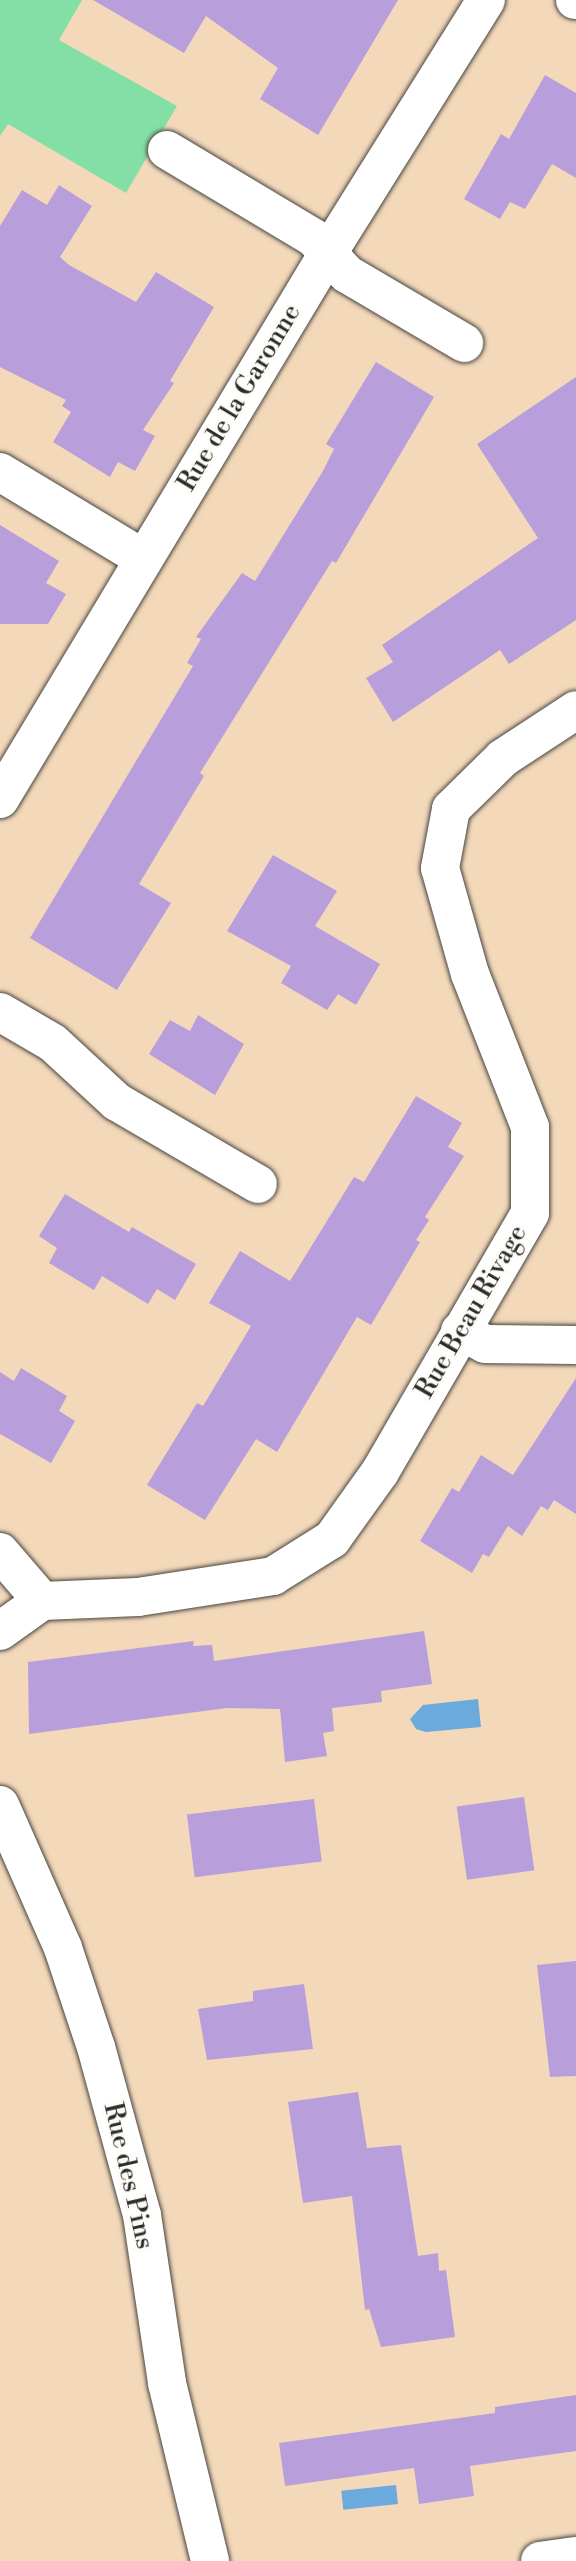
<!DOCTYPE html>
<html>
<head>
<meta charset="utf-8">
<style>
	body { margin:0 }
	#map { position:relative; width:576px; height:2561px; overflow:hidden; background:#f3d9ba; font-family:"Libre Bodoni",serif }
	div>[style] { position:absolute }
	.green>* { inset:0; background:#84dfa6 }
	.water>* { inset:0; background:#6ca9dd; transform-origin:0 0 }
	.building>* { inset:0; background:#b89eda; transform-origin:0 0 }
	.roads { filter:drop-shadow(0 0 2px #494540) drop-shadow(0 0 2px #494540) }
	.street>* { height:38px; margin:-19px; padding:0 19px; transform-origin:19px; border-radius:19px; background:#fff }
	.secondary>* { height:38px; margin:-19px; padding:0 19px; transform-origin:19px; border-radius:19px; background:#fff }
	span { translate:-50% -50%; white-space:nowrap; text-align:center; line-height:1.15; -webkit-text-stroke:6px #fdfcf7; paint-order:stroke }
	.street-label { font-size:26px; color:#2b2b2b }
</style>
</head>
<body>
<div id="map">
	<div class="green">
		<i style="clip-path:polygon(0 0,82px 0,59px 40px,177px 106px,126px 193px,8px 124px,0 136px)"></i>
	</div>
	<div class="water">
		<i style="clip-path:polygon(478px 1699px,481px 1727px,426px 1732px,416px 1729px,410px 1719px,423px 1705px)"></i>
		<i style="left:396px;top:2485px;width:19px;height:55px;rotate:84deg"></i>
	</div>
	<div class="building">
		<i style="clip-path:polygon(93px 0,398px 0,318px 135px,260px 99px,278px 68px,206px 16px,184px 53px)"></i>
		<i style="clip-path:polygon(545px 75px,576px 93px,576px 178px,552px 164px,525px 209px,510px 202px,500px 219px,464px 199px,501px 134px,509px 139px)"></i>
		<i style="clip-path:polygon(59px 185px,92px 206px,60px 257px,69px 265px,136px 302px,156px 272px,214px 307px,170px 381px,174px 383px,143px 430px,155px 436px,135px 471px,118px 462px,110px 477px,53px 442px,71px 412px,62px 406px,66px 400px,0 367px,0 226px,22px 190px,47px 205px)"></i>
		<i style="clip-path:polygon(376px 362px,434px 397px,336px 563px,332px 561px,200px 773px,204px 776px,139px 884px,171px 903px,117px 990px,30px 938px,193px 666px,187px 663px,201px 639px,196px 637px,242px 573px,255px 581px,323px 471px,334px 449px,326px 444px)"></i>
		<i style="clip-path:polygon(576px 377px,576px 620px,509px 664px,500px 650px,393px 722px,366px 678px,393px 662px,382px 645px,538px 538px,477px 444px)"></i>
		<i style="clip-path:polygon(0 525px,59px 561px,46px 583px,66px 594px,48px 624px,0 624px)"></i>
		<i style="clip-path:polygon(273px 855px,337px 891px,315px 926px,380px 964px,356px 1005px,338px 994px,327px 1010px,281px 983px,291px 966px,227px 931px)"></i>
		<i style="clip-path:polygon(198px 1015px,244px 1044px,215px 1095px,149px 1054px,170px 1020px,190px 1031px)"></i>
		<i style="clip-path:polygon(416px 1096px,462px 1123px,448px 1147px,464px 1156px,425px 1217px,429px 1220px,416px 1240px,420px 1242px,371px 1325px,357px 1317px,277px 1452px,256px 1439px,205px 1520px,147px 1485px,197px 1403px,203px 1406px,251px 1326px,209px 1303px,240px 1251px,290px 1281px,354px 1177px,364px 1182px)"></i>
		<i style="clip-path:polygon(65px 1194px,129px 1232px,132px 1227px,196px 1264px,175px 1300px,157px 1289px,148px 1304px,102px 1276px,94px 1290px,49px 1263px,57px 1248px,39px 1236px)"></i>
		<i style="clip-path:polygon(21px 1368px,67px 1396px,59px 1411px,75px 1421px,51px 1463px,0 1434px,0 1372px,14px 1381px)"></i>
		<i style="clip-path:polygon(576px 1378px,576px 1514px,554px 1500px,548px 1510px,541px 1506px,522px 1536px,508px 1526px,489px 1557px,483px 1554px,472px 1573px,420px 1541px,452px 1488px,459px 1492px,481px 1455px,513px 1475px)"></i>
		<i style="clip-path:polygon(424px 1631px,432px 1684px,381px 1691px,382px 1702px,332px 1708px,334px 1731px,323px 1733px,327px 1756px,285px 1762px,280px 1709px,227px 1708px,29px 1734px,28px 1662px,194px 1641px,193px 1646px,212px 1645px,214px 1661px)"></i>
		<i style="left:524px;top:1797px;width:74px;height:68px;rotate:82deg"></i>
		<i style="left:314px;top:1799px;width:63px;height:128px;rotate:83deg"></i>
		<i style="clip-path:polygon(576px 1961px,576px 2076px,550px 2077px,537px 1965px)"></i>
		<i style="clip-path:polygon(304px 1984px,313px 2049px,207px 2060px,198px 2009px,253px 2001px,253px 1991px)"></i>
		<i style="clip-path:polygon(358px 2092px,367px 2148px,401px 2145px,418px 2256px,438px 2253px,439px 2271px,446px 2270px,455px 2337px,381px 2347px,369px 2309px,365px 2310px,352px 2196px,303px 2203px,288px 2102px)"></i>
		<i style="clip-path:polygon(576px 2395px,576px 2451px,470px 2466px,474px 2496px,419px 2504px,414px 2468px,285px 2486px,279px 2443px,495px 2413px,495px 2407px)"></i>
	</div>
	<div class="roads">
		<div class="street">
			<i style="left:575px;top:0;width:1px"></i>
			<i style="left:167px;top:150px;width:171px;rotate:30.9deg"></i>
			<i style="left:314px;top:238px;width:49px;rotate:47.5deg"></i>
			<i style="left:347px;top:274px;width:136px;rotate:30.5deg"></i>
			<i style="left:0;top:472px;width:168px;rotate:31.1deg"></i>
			<i style="left:0;top:799px;width:637px;rotate:-59.01deg"></i>
			<i style="left:328px;top:253px;width:298px;rotate:-58deg"></i>
			<i style="left:0;top:1012px;width:61px;rotate:30.3deg"></i>
			<i style="left:53px;top:1043px;width:87px;rotate:42.7deg"></i>
			<i style="left:117px;top:1102px;width:163px;rotate:30.2deg"></i>
			<i style="left:460px;top:1331px;width:28px;rotate:27deg"></i>
			<i style="left:485px;top:1344px;width:91px;rotate:0.6deg"></i>
			<i style="left:0;top:1552px;width:65px;rotate:49.4deg"></i>
			<i style="left:42px;top:1601px;width:96px;rotate:-2.4deg"></i>
			<i style="left:138px;top:1597px;width:137px;rotate:-8.8deg"></i>
			<i style="left:273px;top:1576px;width:70px;rotate:-32.1deg"></i>
			<i style="left:332px;top:1539px;width:82px;rotate:-54.4deg"></i>
			<i style="left:380px;top:1472px;width:299px;rotate:-59.9deg"></i>
			<i style="left:530px;top:1213px;width:86px;rotate:-90deg"></i>
			<i style="left:530px;top:1127px;width:164px;rotate:-111.4deg"></i>
			<i style="left:470px;top:974px;width:110px;rotate:-105.8deg"></i>
			<i style="left:440px;top:868px;width:60px;rotate:-79.4deg"></i>
			<i style="left:451px;top:809px;width:73px;rotate:-44.4deg"></i>
			<i style="left:503px;top:758px;width:87px;rotate:-33.3deg"></i>
			<i style="left:0;top:1631px;width:52px;rotate:-35.5deg"></i>
			<i style="left:540px;top:2561px;width:36px;rotate:-8deg"></i>
		</div>
		<div class="secondary">
			<i style="left:0;top:1805px;width:156px;rotate:66.2deg"></i>
			<i style="left:63px;top:1948px;width:104px;rotate:71.6deg"></i>
			<i style="left:96px;top:2047px;width:174px;rotate:74.7deg"></i>
			<i style="left:142px;top:2215px;width:170px;rotate:81.5deg"></i>
			<i style="left:167px;top:2383px;width:183px;rotate:76.4deg"></i>
		</div>
	</div>
	<div class="street-label">
		<span style="left:240px;top:398px;rotate:-59deg">Rue de la Garonne</span>
		<span style="left:472px;top:1312px;rotate:-60deg">Rue Beau Rivage</span>
		<span style="left:128px;top:2176px;rotate:77deg">Rue des Pins</span>
	</div>
</div>
</body>
</html>
